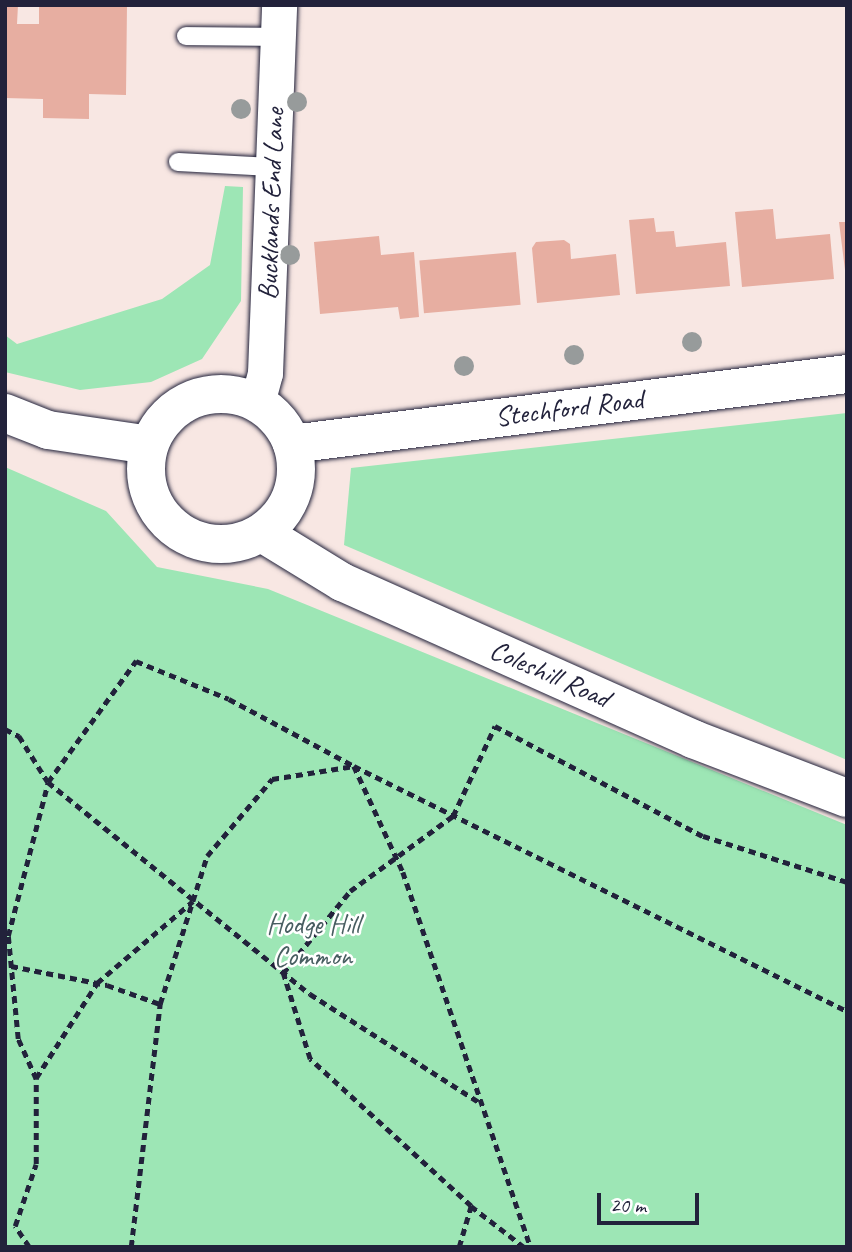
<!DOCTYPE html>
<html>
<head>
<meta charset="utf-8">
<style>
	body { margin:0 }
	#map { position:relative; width:852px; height:1252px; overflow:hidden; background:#f8e7e3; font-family:Caveat,sans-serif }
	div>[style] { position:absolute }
	.green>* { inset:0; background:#9de6b5 }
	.building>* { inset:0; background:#e7aea1; transform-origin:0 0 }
	.path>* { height:4.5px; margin-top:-2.25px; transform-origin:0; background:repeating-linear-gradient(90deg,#22223b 0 7px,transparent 0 12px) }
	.roads { filter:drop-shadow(0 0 2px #22223b) drop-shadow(0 0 2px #22223b) }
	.lane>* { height:18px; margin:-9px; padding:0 9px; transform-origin:9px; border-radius:9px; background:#fff }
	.street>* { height:35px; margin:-17.5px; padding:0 17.5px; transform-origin:17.5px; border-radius:17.5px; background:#fff }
	.secondary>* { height:38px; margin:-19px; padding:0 19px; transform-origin:19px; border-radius:19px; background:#fff }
	.secondary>.ring { margin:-19px; padding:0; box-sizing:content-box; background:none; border:38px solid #fff; border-radius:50% }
	.trees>* { width:20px; height:20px; margin:-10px; border-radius:50%; background:#979b9b }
	span { translate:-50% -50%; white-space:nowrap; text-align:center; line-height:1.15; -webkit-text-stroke:5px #fff; paint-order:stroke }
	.street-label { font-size:28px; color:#22223b }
	.park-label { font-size:28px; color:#475d60 }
	.frame { position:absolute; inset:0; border:7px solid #22223b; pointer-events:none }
	.scale { position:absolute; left:597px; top:1193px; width:102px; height:32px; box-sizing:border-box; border:4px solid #22223b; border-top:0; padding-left:9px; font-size:21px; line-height:24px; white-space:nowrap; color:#22223b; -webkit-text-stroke:5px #fff; paint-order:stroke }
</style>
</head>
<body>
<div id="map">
	<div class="green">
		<i style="clip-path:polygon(225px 186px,243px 187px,241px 301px,202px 359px,151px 382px,80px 390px,5px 372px,5px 335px,17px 344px,162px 299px,210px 265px)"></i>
		<i style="clip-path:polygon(847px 413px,847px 760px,344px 545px,351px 468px)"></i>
		<i style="clip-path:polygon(5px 467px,106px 511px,157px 567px,268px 589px,847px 825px,847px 1247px,5px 1247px)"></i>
	</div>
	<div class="building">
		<i style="clip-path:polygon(5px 5px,18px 5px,17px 24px,39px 24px,39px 5px,127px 5px,126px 95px,89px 94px,89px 119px,43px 118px,43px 99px,5px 98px)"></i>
		<i style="clip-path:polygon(773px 209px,776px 239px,830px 234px,834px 279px,742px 287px,735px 212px)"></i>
		<i style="clip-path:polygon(654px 218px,656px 232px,674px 231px,676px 247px,726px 242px,730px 286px,636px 294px,629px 220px)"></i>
		<i style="clip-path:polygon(839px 222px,847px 222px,847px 270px,845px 270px)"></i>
		<i style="clip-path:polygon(379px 236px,381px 255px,414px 252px,419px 317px,400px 319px,398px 307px,320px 314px,314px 242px)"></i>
		<i style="clip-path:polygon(564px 240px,570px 244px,571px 259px,616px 254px,620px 295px,537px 303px,532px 248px,536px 242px)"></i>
		<i style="left:516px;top:252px;width:53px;height:97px;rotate:85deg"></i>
	</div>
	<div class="path">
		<i style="left:5px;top:729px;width:16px;rotate:27deg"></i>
		<i style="left:19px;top:736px;width:54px;rotate:57.8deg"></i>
		<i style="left:48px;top:782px;width:337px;rotate:39deg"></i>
		<i style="left:310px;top:994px;width:204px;rotate:32.6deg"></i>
		<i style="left:11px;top:966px;width:98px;rotate:11.2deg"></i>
		<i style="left:107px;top:985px;width:56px;rotate:19.7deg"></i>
		<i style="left:36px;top:1078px;width:113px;rotate:-57.3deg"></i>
		<i style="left:97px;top:983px;width:126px;rotate:-40.5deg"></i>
		<i style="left:471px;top:1206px;width:218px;rotate:-137.6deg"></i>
		<i style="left:310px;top:1059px;width:90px;rotate:-107.4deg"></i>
		<i style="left:283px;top:973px;width:106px;rotate:-50.7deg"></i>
		<i style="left:350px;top:891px;width:127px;rotate:-36.1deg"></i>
		<i style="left:453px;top:816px;width:99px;rotate:-65deg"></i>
		<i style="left:495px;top:726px;width:235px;rotate:27.9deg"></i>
		<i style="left:703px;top:836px;width:151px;rotate:17.7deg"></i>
		<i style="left:29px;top:1247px;width:25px;rotate:-124deg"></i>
		<i style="left:15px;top:1226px;width:65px;rotate:-71.3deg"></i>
		<i style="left:36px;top:1164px;width:85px;rotate:-90deg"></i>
		<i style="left:36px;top:1079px;width:44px;rotate:-114.2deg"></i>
		<i style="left:18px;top:1039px;width:103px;rotate:-95.5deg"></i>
		<i style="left:8px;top:936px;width:159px;rotate:-75.4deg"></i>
		<i style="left:48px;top:782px;width:150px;rotate:-54deg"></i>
		<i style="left:136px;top:661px;width:100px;rotate:22.2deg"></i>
		<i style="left:229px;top:699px;width:142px;rotate:28.2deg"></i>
		<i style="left:354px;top:766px;width:117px;rotate:65.2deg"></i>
		<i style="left:403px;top:872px;width:396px;rotate:71.2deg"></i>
		<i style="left:131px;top:1247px;width:245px;rotate:-83.2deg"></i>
		<i style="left:160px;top:1004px;width:155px;rotate:-72.4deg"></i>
		<i style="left:207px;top:856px;width:101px;rotate:-49.8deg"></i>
		<i style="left:272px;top:779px;width:83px;rotate:-9deg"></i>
		<i style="left:354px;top:766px;width:551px;rotate:26.43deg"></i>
		<i style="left:459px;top:1247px;width:43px;rotate:-73.7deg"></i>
		<i style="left:471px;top:1206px;width:67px;rotate:37.7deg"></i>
		<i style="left:846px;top:1247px;width:1px;rotate:-45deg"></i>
	</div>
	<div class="roads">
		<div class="lane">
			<i style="left:186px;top:36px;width:92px;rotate:0.6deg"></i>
			<i style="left:178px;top:162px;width:94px;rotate:3deg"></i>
		</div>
		<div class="street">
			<i style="left:257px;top:403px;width:31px;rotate:-75deg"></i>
			<i style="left:265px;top:373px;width:368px;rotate:-87.8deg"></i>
		</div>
		<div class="secondary">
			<i class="ring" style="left:146px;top:394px;width:112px;height:112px"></i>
			<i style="left:5px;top:413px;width:46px;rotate:21.6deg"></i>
			<i style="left:48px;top:430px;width:102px;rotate:8.4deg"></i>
			<i style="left:292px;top:444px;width:559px;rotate:-7.19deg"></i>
			<i style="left:262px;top:533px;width:94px;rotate:31.5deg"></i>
			<i style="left:342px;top:582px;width:385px;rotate:24.1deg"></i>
			<i style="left:693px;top:739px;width:165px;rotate:21deg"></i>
		</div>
	</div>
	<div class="trees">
		<i style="left:297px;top:102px"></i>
		<i style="left:241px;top:109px"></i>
		<i style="left:290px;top:255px"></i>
		<i style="left:692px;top:342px"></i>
		<i style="left:574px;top:355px"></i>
		<i style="left:464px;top:366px"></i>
	</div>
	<div class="street-label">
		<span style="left:271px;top:204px;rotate:-88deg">Bucklands End Lane</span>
		<span style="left:569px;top:408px;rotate:-7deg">Stechford Road</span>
		<span style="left:550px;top:674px;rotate:24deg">Coleshill Road</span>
	</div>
	<div class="park-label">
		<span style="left:313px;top:940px">Hodge Hill<br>Common</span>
	</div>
	<div class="frame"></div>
	<div class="scale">20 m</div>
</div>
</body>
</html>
